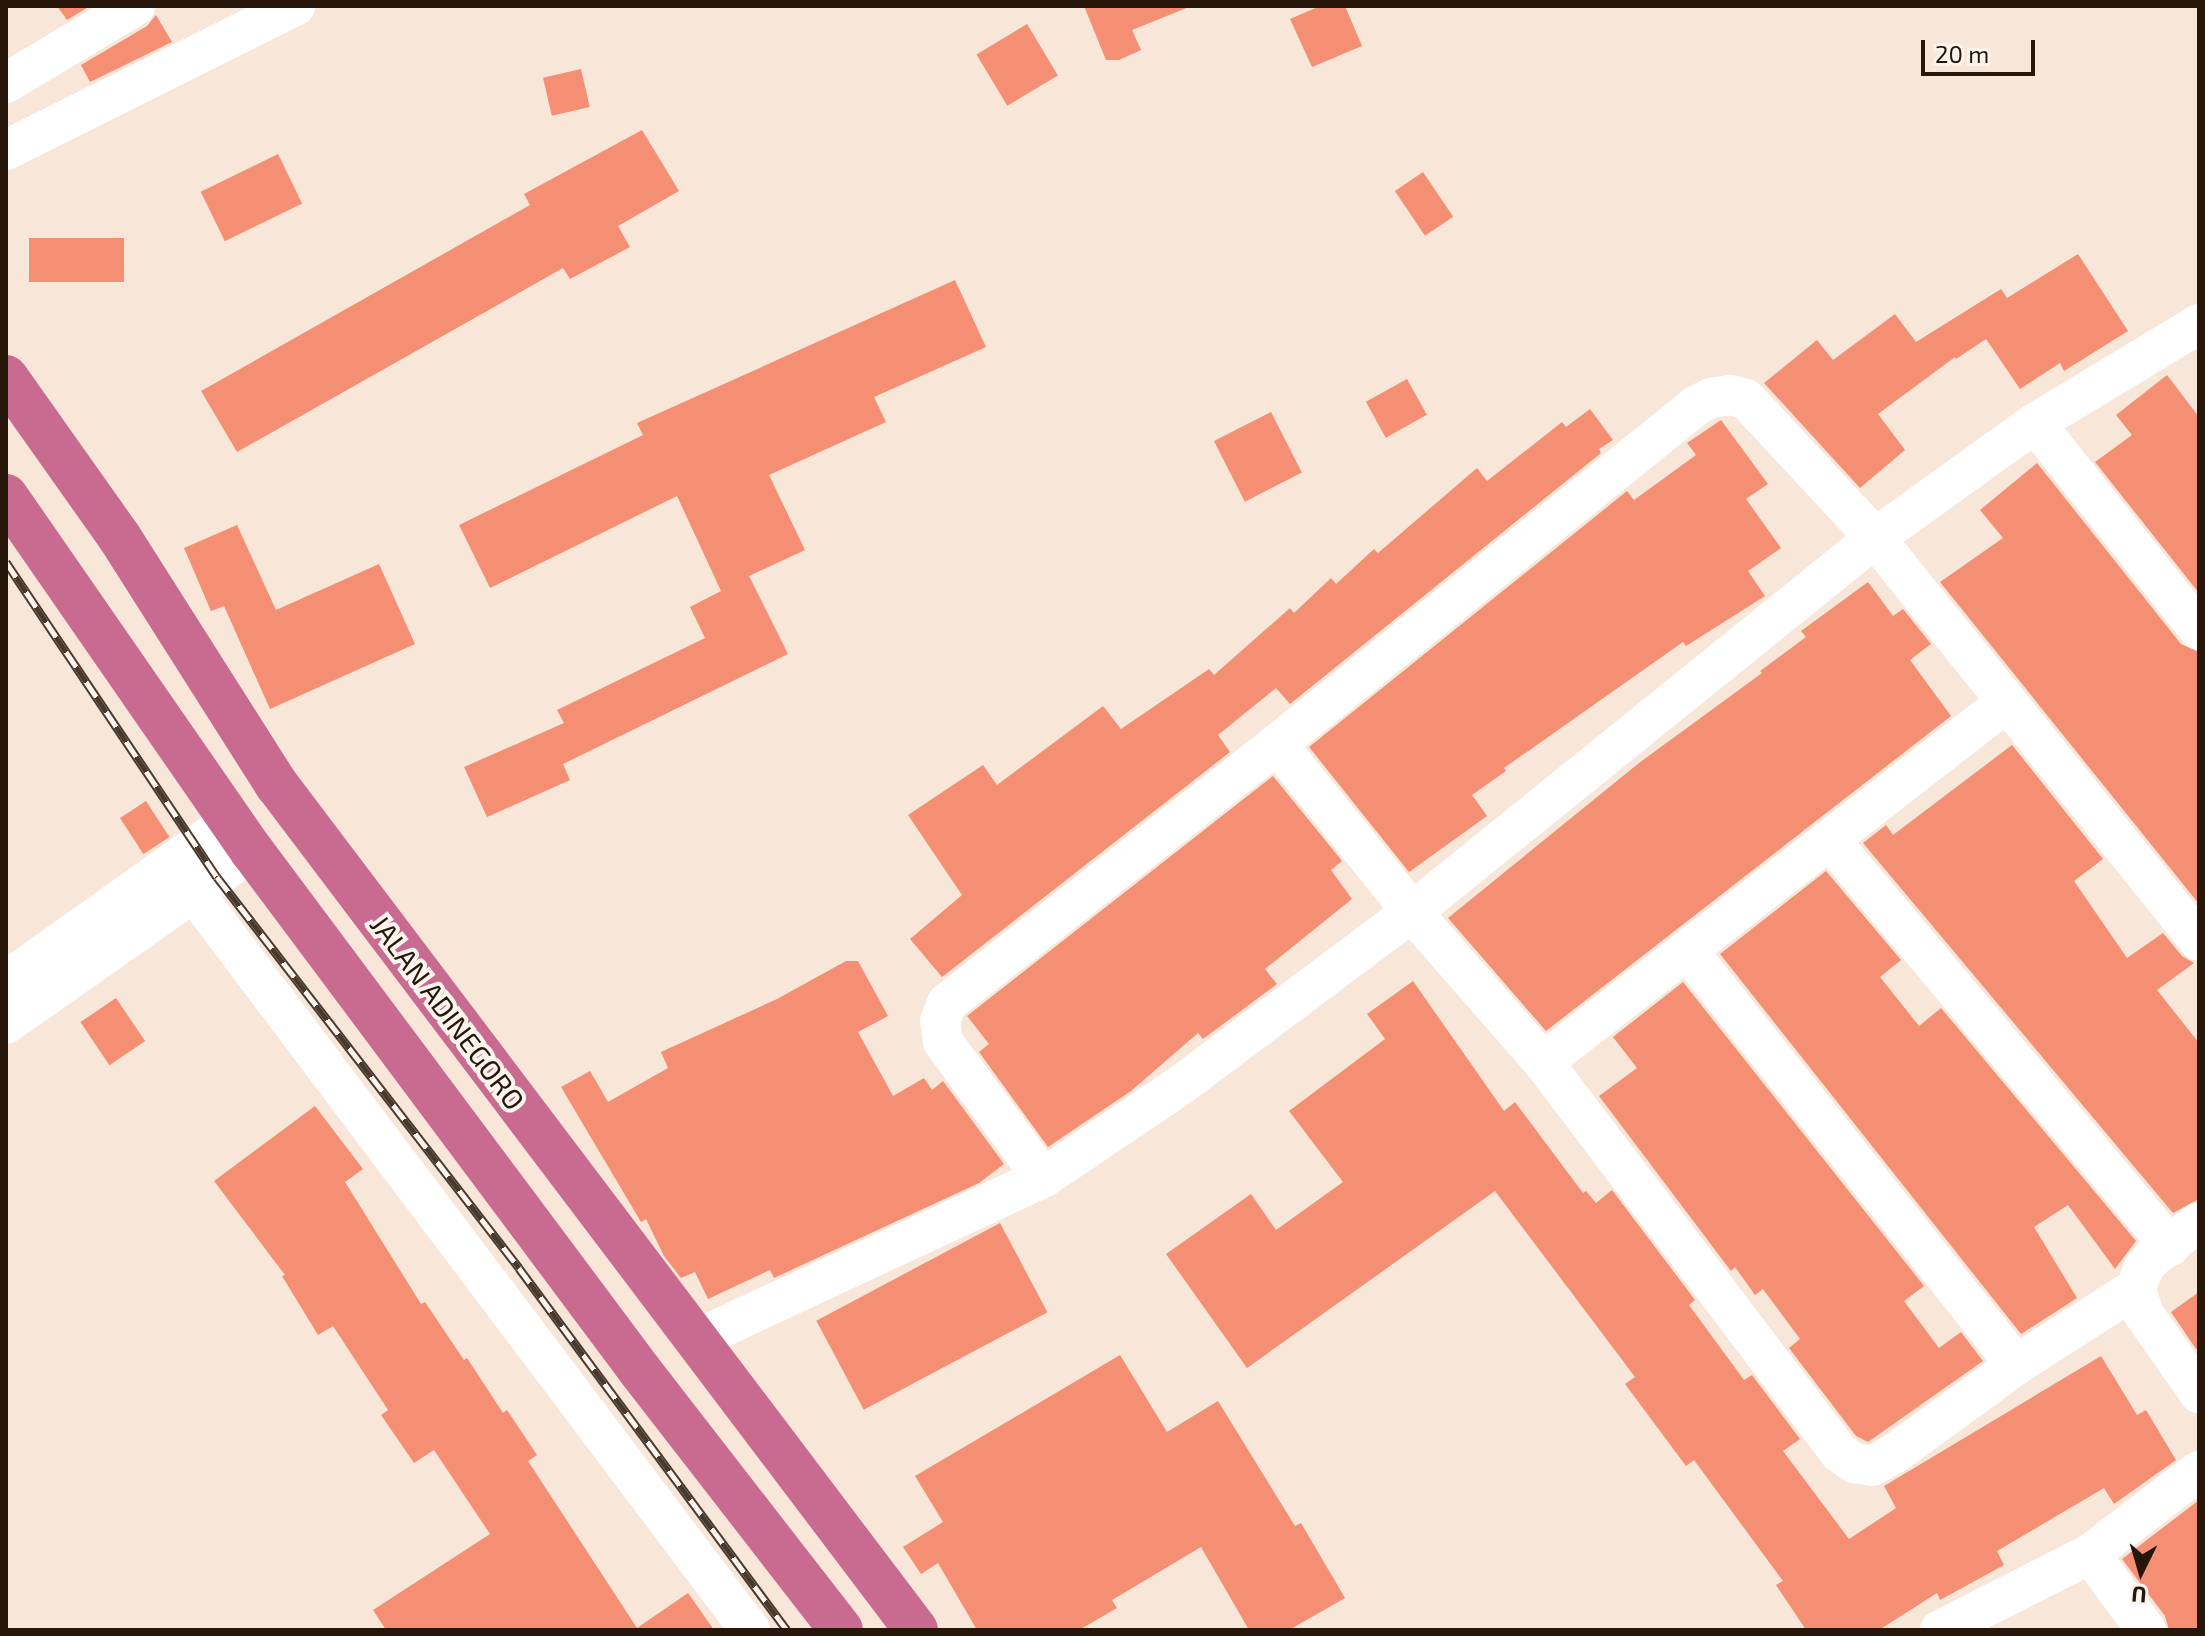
<!DOCTYPE html>
<html>
<head>
<meta charset="utf-8">
<style>
	body { margin:0 }
	#map { position:relative; width:2205px; height:1636px; overflow:hidden; background:#f8e6d9; font-family:"Exo 2",sans-serif }
	div>[style] { position:absolute }
	.building>* { inset:0; background:#f58f74; transform-origin:0 0 }
	.minor>* { height:40px; margin:-20px; padding:0 20px; transform-origin:20px; border-radius:20px; background:#fff }
	.highway>* { height:44px; margin:-22px; padding:0 22px; transform-origin:22px; border-radius:22px; background:#c96b91 }
	.rail>* { height:9px; margin-top:-4.5px; transform-origin:0; background:repeating-linear-gradient(90deg,#fef5ef 0 18px,#4a3a2e 0 36px); box-sizing:border-box; border-block:2px solid #4a3a2e }
	span { translate:-50% -50%; white-space:nowrap; text-align:center; line-height:1.15; -webkit-text-stroke:8px #fef5ef; paint-order:stroke }
	.street-label { font-size:28px; color:#27170b }
	.frame { position:absolute; inset:0; border:8px solid #27170b; pointer-events:none }
	.north { position:absolute; left:2101px; top:1532px; width:80px; height:80px; -webkit-text-stroke:6px #fef5ef; paint-order:stroke; rotate:185deg; font-size:22px; font-weight:700; line-height:32px; text-align:center; color:#27170b }
	.north::after { content:''; display:block; margin:auto; width:28px; height:36px; background:#27170b; clip-path:polygon(50% 0,100% 100%,50% 72%,0 100%) }
	.scale { position:absolute; left:1921px; top:40px; width:114px; height:36px; box-sizing:border-box; border:4px solid #27170b; border-top:0; padding-left:10px; font-size:24px; line-height:28px; white-space:nowrap; color:#27170b; -webkit-text-stroke:6px #fef5ef; paint-order:stroke }
</style>
</head>
<body>
<div id="map">
	<div class="building">
		<i style="clip-path:polygon(57px 6px,90px 6px,67px 20px)"></i>
		<i style="clip-path:polygon(1084px 6px,1188px 6px,1189px 7px,1132px 30px,1141px 50px,1119px 60px,1106px 60px)"></i>
		<i style="clip-path:polygon(1320px 6px,1345px 6px,1362px 46px,1312px 67px,1290px 19px)"></i>
		<i style="clip-path:polygon(156px 15px,172px 42px,90px 82px,81px 65px,147px 26px)"></i>
		<i style="left:1027px;top:24px;width:60px;height:59px;rotate:59deg"></i>
		<i style="left:581px;top:69px;width:39px;height:39px;rotate:77deg"></i>
		<i style="clip-path:polygon(642px 130px,679px 191px,618px 226px,630px 247px,570px 279px,563px 268px,237px 452px,201px 391px,530px 205px,524px 194px)"></i>
		<i style="left:278px;top:154px;width:55px;height:86px;rotate:64deg"></i>
		<i style="left:1423px;top:172px;width:54px;height:34px;rotate:56deg"></i>
		<i style="left:29px;top:238px;width:95px;height:44px"></i>
		<i style="clip-path:polygon(2078px 254px,2128px 331px,2064px 371px,2060px 363px,2020px 389px,1986px 339px,1956px 359px,1955px 357px,1878px 414px,1905px 450px,1860px 488px,1764px 383px,1817px 340px,1833px 360px,1895px 314px,1916px 342px,2001px 289px,2007px 298px)"></i>
		<i style="clip-path:polygon(955px 280px,986px 347px,874px 397px,886px 422px,769px 475px,805px 550px,749px 576px,788px 654px,563px 764px,570px 780px,487px 817px,464px 767px,564px 723px,557px 710px,705px 638px,690px 607px,721px 591px,677px 496px,490px 588px,459px 525px,643px 435px,637px 423px)"></i>
		<i style="clip-path:polygon(2167px 375px,2199px 417px,2199px 593px,2095px 462px,2132px 435px,2116px 415px)"></i>
		<i style="left:1407px;top:379px;width:41px;height:47px;rotate:61deg"></i>
		<i style="clip-path:polygon(1590px 409px,1613px 440px,1599px 449px,1601px 453px,1290px 704px,1276px 688px,1218px 735px,1230px 752px,942px 977px,910px 939px,962px 895px,908px 815px,983px 765px,997px 785px,1103px 706px,1121px 729px,1209px 669px,1214px 675px,1290px 608px,1294px 613px,1331px 578px,1336px 584px,1374px 549px,1378px 553px,1477px 468px,1487px 481px,1562px 422px,1566px 427px)"></i>
		<i style="left:1271px;top:412px;width:68px;height:64px;rotate:63deg"></i>
		<i style="clip-path:polygon(1721px 420px,1768px 484px,1746px 499px,1781px 548px,1748px 571px,1765px 596px,1686px 646px,1683px 642px,1504px 768px,1506px 771px,1472px 795px,1487px 816px,1409px 872px,1309px 747px,1627px 491px,1634px 500px,1696px 455px,1687px 443px)"></i>
		<i style="clip-path:polygon(2037px 463px,2181px 644px,2199px 652px,2199px 904px,1940px 582px,2003px 538px,1980px 510px)"></i>
		<i style="clip-path:polygon(237px 525px,276px 610px,379px 564px,415px 644px,270px 709px,224px 606px,211px 611px,184px 548px)"></i>
		<i style="clip-path:polygon(1868px 582px,1893px 616px,1903px 609px,1931px 644px,1910px 660px,1951px 716px,1546px 1031px,1448px 918px,1639px 763px,1762px 673px,1760px 671px,1806px 637px,1801px 631px)"></i>
		<i style="clip-path:polygon(2012px 745px,2103px 859px,2074px 881px,2127px 958px,2163px 933px,2182px 956px,2194px 963px,2157px 990px,2199px 1043px,2199px 1199px,2173px 1213px,1863px 843px,1886px 825px,1893px 835px)"></i>
		<i style="clip-path:polygon(1273px 776px,1342px 861px,1331px 870px,1352px 899px,1265px 969px,1277px 984px,1203px 1039px,1198px 1033px,1131px 1091px,1048px 1147px,979px 1052px,989px 1044px,967px 1016px)"></i>
		<i style="left:146px;top:801px;width:43px;height:31px;rotate:57deg"></i>
		<i style="clip-path:polygon(1826px 871px,1901px 960px,1880px 977px,1919px 1026px,1941px 1008px,2136px 1241px,2115px 1269px,2068px 1205px,2034px 1227px,2077px 1298px,2021px 1334px,1720px 954px)"></i>
		<i style="clip-path:polygon(846px 961px,858px 961px,888px 1016px,858px 1032px,893px 1096px,924px 1078px,932px 1090px,943px 1081px,1004px 1164px,979px 1183px,774px 1278px,770px 1270px,708px 1299px,695px 1272px,681px 1278px,664px 1256px,646px 1219px,641px 1222px,561px 1087px,590px 1071px,608px 1102px,668px 1068px,661px 1052px,777px 999px)"></i>
		<i style="clip-path:polygon(1413px 981px,1504px 1111px,1515px 1102px,1583px 1193px,1586px 1191px,1596px 1203px,1612px 1190px,1695px 1300px,1689px 1305px,1744px 1380px,1752px 1375px,1800px 1439px,1783px 1451px,1849px 1539px,1896px 1508px,1884px 1486px,2101px 1356px,2137px 1415px,2146px 1410px,2176px 1460px,2114px 1504px,2104px 1488px,1997px 1551px,2004px 1565px,1940px 1600px,1937px 1593px,1879px 1630px,1806px 1630px,1776px 1585px,1783px 1581px,1694px 1460px,1686px 1466px,1625px 1384px,1635px 1377px,1495px 1191px,1247px 1368px,1166px 1254px,1251px 1194px,1276px 1230px,1343px 1182px,1289px 1111px,1385px 1039px,1367px 1014px)"></i>
		<i style="clip-path:polygon(1683px 982px,1924px 1286px,1904px 1301px,1939px 1348px,1961px 1332px,1983px 1361px,1868px 1442px,1856px 1436px,1789px 1348px,1800px 1339px,1763px 1289px,1755px 1295px,1735px 1267px,1731px 1271px,1599px 1096px,1637px 1068px,1613px 1037px)"></i>
		<i style="left:116px;top:998px;width:52px;height:43px;rotate:56deg"></i>
		<i style="clip-path:polygon(315px 1106px,363px 1169px,345px 1182px,421px 1304px,425px 1302px,464px 1360px,467px 1358px,503px 1413px,507px 1410px,537px 1455px,528px 1461px,637px 1628px,688px 1593px,714px 1630px,386px 1630px,373px 1610px,490px 1534px,434px 1450px,414px 1463px,381px 1415px,388px 1410px,333px 1326px,318px 1335px,282px 1276px,285px 1275px,214px 1181px)"></i>
		<i style="left:1000px;top:1223px;width:101px;height:208px;rotate:62deg"></i>
		<i style="clip-path:polygon(2199px 1292px,2199px 1347px,2196px 1349px,2171px 1312px)"></i>
		<i style="clip-path:polygon(1120px 1355px,1167px 1432px,1218px 1401px,1295px 1526px,1301px 1523px,1345px 1598px,1289px 1630px,1249px 1630px,1201px 1547px,1112px 1600px,1117px 1608px,1079px 1630px,977px 1630px,938px 1563px,921px 1574px,903px 1547px,943px 1522px,915px 1476px)"></i>
		<i style="clip-path:polygon(2199px 1500px,2199px 1630px,2169px 1630px,2165px 1616px,2122px 1559px)"></i>
	</div>
	<div class="minor">
		<i style="left:6px;top:83px;width:150px;rotate:-30.8deg"></i>
		<i style="left:6px;top:150px;width:323px;rotate:-26.5deg"></i>
		<i style="left:2035px;top:423px;width:264px;rotate:51.6deg"></i>
		<i style="left:1277px;top:744px;width:216px;rotate:51.2deg"></i>
		<i style="left:1412px;top:912px;width:199px;rotate:48.9deg"></i>
		<i style="left:1543px;top:1062px;width:491px;rotate:52.8deg"></i>
		<i style="left:1840px;top:1453px;width:17px;rotate:36deg"></i>
		<i style="left:1854px;top:1463px;width:18px;rotate:9deg"></i>
		<i style="left:1872px;top:1466px;width:25px;rotate:-29deg"></i>
		<i style="left:1894px;top:1454px;width:151px;rotate:-36.1deg"></i>
		<i style="left:2016px;top:1365px;width:143px;rotate:-32.7deg"></i>
		<i style="left:1830px;top:840px;width:530px;rotate:50.06deg"></i>
		<i style="left:195px;top:894px;width:922px;rotate:52.98deg"></i>
		<i style="left:1687px;top:950px;width:530px;rotate:51.59deg"></i>
		<i style="left:6px;top:981px;width:276px;rotate:-35.4deg"></i>
		<i style="left:6px;top:1024px;width:301px;rotate:-35.1deg"></i>
		<i style="left:1543px;top:1062px;width:587px;rotate:-37.81deg"></i>
		<i style="left:1043px;top:1178px;width:169px;rotate:-126.3deg"></i>
		<i style="left:943px;top:1042px;width:21px;rotate:-98deg"></i>
		<i style="left:940px;top:1021px;width:19px;rotate:-69deg"></i>
		<i style="left:947px;top:1003px;width:420px;rotate:-38.1deg"></i>
		<i style="left:1277px;top:744px;width:540px;rotate:-38.91deg"></i>
		<i style="left:1697px;top:405px;width:16px;rotate:-27deg"></i>
		<i style="left:1711px;top:398px;width:19px;rotate:-9deg"></i>
		<i style="left:1730px;top:395px;width:16px;rotate:14deg"></i>
		<i style="left:1746px;top:399px;width:190px;rotate:47.1deg"></i>
		<i style="left:1875px;top:538px;width:517px;rotate:51.2deg"></i>
		<i style="left:2199px;top:1222px;width:58px;rotate:142.7deg"></i>
		<i style="left:2153px;top:1257px;width:13px;rotate:132deg"></i>
		<i style="left:2144px;top:1267px;width:22px;rotate:111deg"></i>
		<i style="left:2136px;top:1288px;width:26px;rotate:74deg"></i>
		<i style="left:2143px;top:1313px;width:98px;rotate:55deg"></i>
		<i style="left:695px;top:1340px;width:384px;rotate:-25deg"></i>
		<i style="left:1043px;top:1178px;width:163px;rotate:-34deg"></i>
		<i style="left:1178px;top:1087px;width:292px;rotate:-36.8deg"></i>
		<i style="left:1412px;top:912px;width:595px;rotate:-38.93deg"></i>
		<i style="left:1875px;top:538px;width:197px;rotate:-35.7deg"></i>
		<i style="left:2035px;top:423px;width:192px;rotate:-31.1deg"></i>
		<i style="left:2090px;top:1554px;width:94px;rotate:53.6deg"></i>
		<i style="left:1940px;top:1630px;width:168px;rotate:-26.9deg"></i>
		<i style="left:2090px;top:1554px;width:137px;rotate:-37.3deg"></i>
	</div>
	<div class="highway">
		<i style="left:6px;top:377px;width:197px;rotate:54.7deg"></i>
		<i style="left:120px;top:538px;width:293px;rotate:57.6deg"></i>
		<i style="left:277px;top:785px;width:1059px;rotate:52.9deg"></i>
		<i style="left:6px;top:496px;width:432px;rotate:55.3deg"></i>
		<i style="left:252px;top:851px;width:650px;rotate:53.25deg"></i>
		<i style="left:641px;top:1372px;width:326px;rotate:52.2deg"></i>
	</div>
	<div class="rail">
		<i style="left:6px;top:562px;width:379px;rotate:56.2deg"></i>
		<i style="left:217px;top:877px;width:494px;rotate:52.3deg"></i>
		<i style="left:519px;top:1268px;width:450px;rotate:53.5deg"></i>
	</div>
	<div class="street-label">
		<span style="left:448px;top:1012px;rotate:53deg">JALAN ADINEGORO</span>
	</div>
	<div class="frame"></div>
	<div class="north">U</div>
	<div class="scale">20 m</div>
</div>
</body>
</html>
